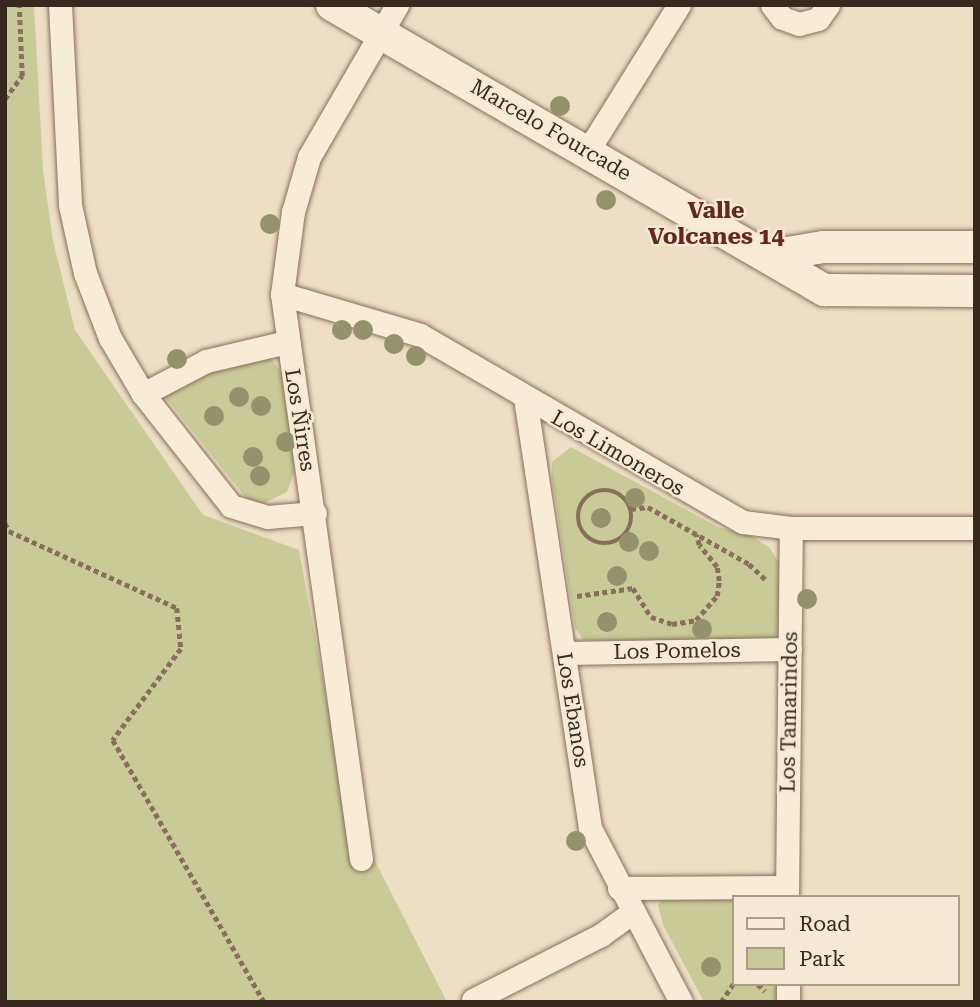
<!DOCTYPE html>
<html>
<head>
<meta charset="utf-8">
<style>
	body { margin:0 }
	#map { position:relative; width:980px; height:1007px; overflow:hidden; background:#eddec4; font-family:"Roboto Serif",serif }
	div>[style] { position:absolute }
	.green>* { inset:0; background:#c8cb98 }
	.path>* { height:4.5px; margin-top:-2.25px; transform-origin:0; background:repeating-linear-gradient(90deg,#876f5b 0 5px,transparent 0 8.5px) }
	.path>.ring { margin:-2.25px; padding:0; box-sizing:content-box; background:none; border:4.5px solid #876f5b; border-radius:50% }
	.roads { filter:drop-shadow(0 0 2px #876f5b) drop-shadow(0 0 2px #876f5b) }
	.minor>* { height:23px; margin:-11.5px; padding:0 11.5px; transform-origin:11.5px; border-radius:11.5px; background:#f8ecd7 }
	.secondary>* { height:32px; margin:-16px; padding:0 16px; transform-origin:16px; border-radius:16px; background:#f8ecd7 }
	.trees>* { width:20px; height:20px; margin:-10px; border-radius:50%; background:#94926d }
	span { translate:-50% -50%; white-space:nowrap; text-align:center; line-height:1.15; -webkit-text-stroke:5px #f5e9d3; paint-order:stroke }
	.street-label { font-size:21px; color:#37291e }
	.neighbourhood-label { font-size:23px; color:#63281f; font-weight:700 }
	.frame { position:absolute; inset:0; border:7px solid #37291e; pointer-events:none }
	.legend { position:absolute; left:732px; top:895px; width:228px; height:91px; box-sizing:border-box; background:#f5e9d3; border:2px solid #a99c8b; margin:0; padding:9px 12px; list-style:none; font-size:21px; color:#37291e }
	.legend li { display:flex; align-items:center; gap:14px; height:35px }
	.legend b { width:35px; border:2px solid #a99c8b }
</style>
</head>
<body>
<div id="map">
	<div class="green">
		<i style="clip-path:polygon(5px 5px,34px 5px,43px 170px,53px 241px,75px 330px,203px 515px,299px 550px,346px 804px,447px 1002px,5px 1002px)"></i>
		<i style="clip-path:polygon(270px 357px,281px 372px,296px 466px,287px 492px,264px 503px,248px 500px,166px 398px,174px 388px,210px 369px)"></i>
		<i style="clip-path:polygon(571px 447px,718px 527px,751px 536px,769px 547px,783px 569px,782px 641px,583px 640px,575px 627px,552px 478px,552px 462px)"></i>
		<i style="clip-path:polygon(664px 897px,733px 897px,733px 984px,780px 984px,780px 1002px,704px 1002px,663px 925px,658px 905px)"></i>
	</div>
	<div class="path">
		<i style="left:5px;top:99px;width:29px;rotate:-54deg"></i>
		<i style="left:22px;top:76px;width:71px;rotate:-92.4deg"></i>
		<i class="ring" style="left:578px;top:490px;width:49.5px;height:49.5px"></i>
		<i style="left:631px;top:509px;width:17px;rotate:-7deg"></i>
		<i style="left:648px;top:507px;width:116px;rotate:29.4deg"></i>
		<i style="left:749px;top:564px;width:23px;rotate:43deg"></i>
		<i style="left:5px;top:523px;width:9px;rotate:63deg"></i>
		<i style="left:9px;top:531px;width:185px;rotate:24.6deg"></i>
		<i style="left:177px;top:608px;width:41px;rotate:84.4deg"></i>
		<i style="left:181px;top:649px;width:114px;rotate:126.8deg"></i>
		<i style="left:113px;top:740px;width:302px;rotate:60deg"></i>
		<i style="left:577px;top:596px;width:57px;rotate:-8.1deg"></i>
		<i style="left:633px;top:588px;width:34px;rotate:58deg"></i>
		<i style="left:651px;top:617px;width:22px;rotate:18deg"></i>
		<i style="left:672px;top:624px;width:24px;rotate:-9deg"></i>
		<i style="left:696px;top:620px;width:32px;rotate:-49deg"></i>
		<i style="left:717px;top:596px;width:15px;rotate:-82deg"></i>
		<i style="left:719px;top:581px;width:14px;rotate:-98deg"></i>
		<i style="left:717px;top:567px;width:28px;rotate:-129deg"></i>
		<i style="left:699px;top:545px;width:11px;rotate:-105deg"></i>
		<i style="left:758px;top:984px;width:10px;rotate:45deg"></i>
		<i style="left:721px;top:1002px;width:22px;rotate:-56deg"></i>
	</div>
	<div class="roads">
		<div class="minor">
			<i style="left:60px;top:5px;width:200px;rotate:87.1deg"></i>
			<i style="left:70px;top:205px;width:70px;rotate:77.6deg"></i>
			<i style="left:85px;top:273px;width:70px;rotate:69deg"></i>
			<i style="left:110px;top:338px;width:65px;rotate:59.5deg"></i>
			<i style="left:143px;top:394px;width:142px;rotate:51.8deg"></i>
			<i style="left:231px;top:506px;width:38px;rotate:17deg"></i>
			<i style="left:267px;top:517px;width:48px;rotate:-4.8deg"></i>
			<i style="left:772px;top:5px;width:16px;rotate:52deg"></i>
			<i style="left:782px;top:18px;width:18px;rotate:19deg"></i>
			<i style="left:799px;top:24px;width:20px;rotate:-15deg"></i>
			<i style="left:818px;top:19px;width:17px;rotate:-54deg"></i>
			<i style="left:587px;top:152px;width:173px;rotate:-58deg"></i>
			<i style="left:282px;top:294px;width:144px;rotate:16.5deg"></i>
			<i style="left:420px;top:335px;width:373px;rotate:30.1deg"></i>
			<i style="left:743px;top:522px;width:48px;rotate:7.1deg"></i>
			<i style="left:791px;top:528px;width:184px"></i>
			<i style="left:143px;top:394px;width:71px;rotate:-27.6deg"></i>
			<i style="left:206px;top:361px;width:83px;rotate:-13.2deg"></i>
			<i style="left:525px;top:398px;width:435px;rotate:81.4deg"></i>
			<i style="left:590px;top:828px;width:196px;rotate:62.4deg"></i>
			<i style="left:564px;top:653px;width:226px;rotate:-1deg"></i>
			<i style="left:361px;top:859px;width:570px;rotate:-97.96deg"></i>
			<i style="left:282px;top:294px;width:83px;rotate:-82.4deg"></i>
			<i style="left:293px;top:212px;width:57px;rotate:-73.8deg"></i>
			<i style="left:309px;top:157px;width:176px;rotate:-59.9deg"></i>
			<i style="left:619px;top:888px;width:168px;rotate:-0.3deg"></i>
			<i style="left:787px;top:897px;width:369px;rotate:-89.4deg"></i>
			<i style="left:788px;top:984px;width:18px;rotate:90deg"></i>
			<i style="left:473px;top:1000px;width:144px;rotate:-26.9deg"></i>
			<i style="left:601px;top:935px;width:39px;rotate:-36deg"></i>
		</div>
		<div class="secondary">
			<i style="left:332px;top:5px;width:569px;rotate:30.08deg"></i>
			<i style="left:824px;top:290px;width:151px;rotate:0.4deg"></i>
			<i style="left:770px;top:256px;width:54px;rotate:-9.6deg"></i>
			<i style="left:823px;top:247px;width:152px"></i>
		</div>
	</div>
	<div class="trees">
		<i style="left:560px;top:106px"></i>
		<i style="left:606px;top:200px"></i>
		<i style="left:270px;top:224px"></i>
		<i style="left:342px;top:330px"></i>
		<i style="left:363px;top:330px"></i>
		<i style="left:394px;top:344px"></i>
		<i style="left:416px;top:356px"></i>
		<i style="left:177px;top:359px"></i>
		<i style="left:239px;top:397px"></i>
		<i style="left:261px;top:406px"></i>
		<i style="left:214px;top:416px"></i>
		<i style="left:286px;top:442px"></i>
		<i style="left:253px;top:457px"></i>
		<i style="left:260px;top:476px"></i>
		<i style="left:635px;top:498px"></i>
		<i style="left:601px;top:518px"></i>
		<i style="left:629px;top:542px"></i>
		<i style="left:649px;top:551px"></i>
		<i style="left:617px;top:576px"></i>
		<i style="left:807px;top:599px"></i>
		<i style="left:607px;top:622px"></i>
		<i style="left:702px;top:629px"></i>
		<i style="left:576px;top:841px"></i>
		<i style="left:711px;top:967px"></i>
	</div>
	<div class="street-label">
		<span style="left:551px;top:130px;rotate:30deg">Marcelo Fourcade</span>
		<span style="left:300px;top:420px;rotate:81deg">Los Ñirres</span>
		<span style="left:618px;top:453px;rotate:30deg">Los Limoneros</span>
		<span style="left:677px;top:651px;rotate:-1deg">Los Pomelos</span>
		<span style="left:573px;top:710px;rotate:81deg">Los Ebanos</span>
		<span style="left:789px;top:712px;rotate:-89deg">Los Tamarindos</span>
	</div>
	<div class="neighbourhood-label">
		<span style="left:716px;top:224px">Valle<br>Volcanes 14</span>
	</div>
	<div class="frame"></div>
	<ul class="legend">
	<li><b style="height:9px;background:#f8ecd7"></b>Road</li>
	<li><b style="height:19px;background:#c8cb98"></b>Park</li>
	</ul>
</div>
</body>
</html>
